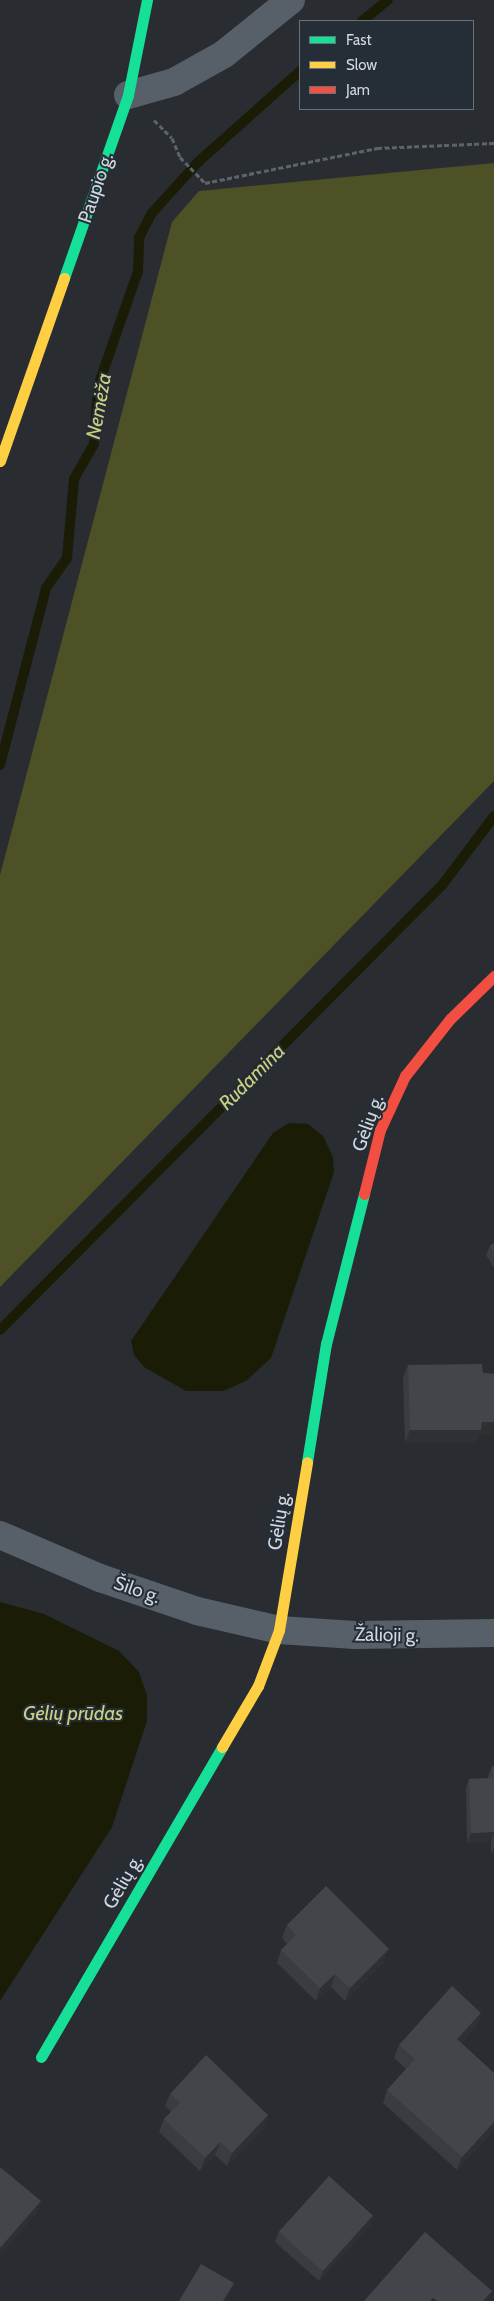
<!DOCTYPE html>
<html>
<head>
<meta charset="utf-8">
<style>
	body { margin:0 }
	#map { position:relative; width:494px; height:2301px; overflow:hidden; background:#292d32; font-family:Cabin,sans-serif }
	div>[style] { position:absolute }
	.green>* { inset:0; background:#4e5025 }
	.water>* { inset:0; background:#1a1c06 }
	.stream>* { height:10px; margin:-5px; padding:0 5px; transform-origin:5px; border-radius:5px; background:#1a1c06 }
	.path>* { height:3px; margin-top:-1.5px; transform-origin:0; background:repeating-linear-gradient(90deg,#5c6369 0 5px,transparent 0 7.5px) }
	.street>* { height:28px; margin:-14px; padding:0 14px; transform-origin:14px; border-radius:14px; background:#575f68 }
	.fast>* { height:11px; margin:-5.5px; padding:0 5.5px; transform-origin:5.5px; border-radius:5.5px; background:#16e098 }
	.slow>* { height:11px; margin:-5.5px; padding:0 5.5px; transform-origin:5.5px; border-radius:5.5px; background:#ffcf43 }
	.jam>* { height:11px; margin:-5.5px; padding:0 5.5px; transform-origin:5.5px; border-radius:5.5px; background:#f24e42 }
	.wall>* { inset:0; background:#393c40 }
	.shaded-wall>* { inset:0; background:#2e3134 }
	.building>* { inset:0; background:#42464a; transform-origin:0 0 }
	span { translate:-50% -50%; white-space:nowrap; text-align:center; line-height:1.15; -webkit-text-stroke:4px #252d36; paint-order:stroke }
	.street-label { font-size:19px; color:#d1d7dd }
	.water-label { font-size:20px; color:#ccd081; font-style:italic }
	.legend { position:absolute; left:299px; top:20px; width:175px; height:90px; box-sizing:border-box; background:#252d36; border:1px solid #6a7179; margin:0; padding:6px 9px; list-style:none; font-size:15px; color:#d1d7dd }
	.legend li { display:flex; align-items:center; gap:10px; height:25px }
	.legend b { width:25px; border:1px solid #6a7179 }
</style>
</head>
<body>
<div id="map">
	<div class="green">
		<i style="clip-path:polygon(494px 163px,494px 781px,0 1287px,0 875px,172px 222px,199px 191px)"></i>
	</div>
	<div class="water">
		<i style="clip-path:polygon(289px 1123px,308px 1124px,323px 1136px,333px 1157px,334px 1172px,271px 1358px,246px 1381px,223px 1391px,186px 1391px,144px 1367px,134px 1355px,131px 1341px,273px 1133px)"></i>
		<i style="clip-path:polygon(0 1602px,44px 1614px,119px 1651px,139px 1672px,147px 1696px,147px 1721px,112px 1827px,0 2001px)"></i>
	</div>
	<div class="stream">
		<i style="left:362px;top:21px;width:33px;rotate:-39deg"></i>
		<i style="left:0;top:765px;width:183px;rotate:-75.4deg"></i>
		<i style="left:46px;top:588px;width:37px;rotate:-55deg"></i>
		<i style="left:67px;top:558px;width:79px;rotate:-84.9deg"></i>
		<i style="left:74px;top:479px;width:40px;rotate:-60.3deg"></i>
		<i style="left:94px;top:444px;width:58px;rotate:-86.1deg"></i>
		<i style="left:98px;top:386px;width:122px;rotate:-70.8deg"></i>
		<i style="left:138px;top:271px;width:33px;rotate:-88deg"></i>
		<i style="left:139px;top:238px;width:28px;rotate:-63deg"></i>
		<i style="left:152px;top:213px;width:69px;rotate:-48deg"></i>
		<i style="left:198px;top:162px;width:137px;rotate:-41.7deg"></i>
		<i style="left:0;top:1330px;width:629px;rotate:-45.19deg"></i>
		<i style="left:443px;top:884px;width:85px;rotate:-53.1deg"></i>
	</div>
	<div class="path">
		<i style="left:154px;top:120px;width:25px;rotate:45deg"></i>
		<i style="left:172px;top:138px;width:21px;rotate:67deg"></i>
		<i style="left:180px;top:157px;width:36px;rotate:46deg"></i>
		<i style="left:205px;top:183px;width:176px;rotate:-11.5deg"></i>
		<i style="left:377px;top:148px;width:117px;rotate:-2.4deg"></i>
	</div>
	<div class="street">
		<i style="left:128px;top:95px;width:48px;rotate:-15.8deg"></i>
		<i style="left:174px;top:82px;width:57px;rotate:-29.2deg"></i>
		<i style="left:224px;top:54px;width:86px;rotate:-38.9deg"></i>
		<i style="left:0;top:1535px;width:109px;rotate:23.3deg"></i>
		<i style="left:100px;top:1578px;width:102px;rotate:18.8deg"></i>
		<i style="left:197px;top:1611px;width:84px;rotate:13deg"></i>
		<i style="left:279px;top:1630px;width:76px;rotate:3.8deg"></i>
		<i style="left:355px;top:1635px;width:139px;rotate:-0.8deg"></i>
	</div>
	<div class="fast">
		<i style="left:64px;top:278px;width:194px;rotate:-70.7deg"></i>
		<i style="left:128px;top:95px;width:97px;rotate:-78.7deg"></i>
		<i style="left:307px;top:1462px;width:120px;rotate:-80.9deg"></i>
		<i style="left:326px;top:1344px;width:155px;rotate:-75.8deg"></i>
		<i style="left:41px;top:2057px;width:359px;rotate:-59.7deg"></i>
	</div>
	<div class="slow">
		<i style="left:0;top:461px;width:194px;rotate:-70.7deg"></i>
		<i style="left:222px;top:1747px;width:71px;rotate:-59.5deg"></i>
		<i style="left:258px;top:1686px;width:60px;rotate:-69.4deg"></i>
		<i style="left:279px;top:1630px;width:170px;rotate:-80.5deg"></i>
	</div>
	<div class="jam">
		<i style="left:364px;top:1194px;width:66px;rotate:-76deg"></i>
		<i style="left:380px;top:1130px;width:60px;rotate:-65.2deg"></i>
		<i style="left:405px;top:1076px;width:73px;rotate:-51.7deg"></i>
		<i style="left:450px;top:1019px;width:62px;rotate:-44.3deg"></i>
	</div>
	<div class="wall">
		<i style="clip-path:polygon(494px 1243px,494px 1268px,486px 1255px,490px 1246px)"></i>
		<i style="clip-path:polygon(408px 1365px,494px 1374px,494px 1435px,479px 1435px,476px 1443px,405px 1443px,403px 1378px)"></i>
		<i style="clip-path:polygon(492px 1766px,494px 1766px,494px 1854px,491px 1854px,491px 1842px,467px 1843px,466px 1788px,469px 1779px,488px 1778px,488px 1776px)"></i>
		<i style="clip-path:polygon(287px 1925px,384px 1962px,345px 2001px,331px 1987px,316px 2001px,277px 1963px,281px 1950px,287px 1944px,282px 1938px)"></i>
		<i style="clip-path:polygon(477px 2026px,461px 2043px,494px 2073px,494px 2130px,457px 2170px,383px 2103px,387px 2090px,406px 2069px,394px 2058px,399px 2045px)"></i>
		<i style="clip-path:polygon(170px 2094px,268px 2115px,264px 2128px,227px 2166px,215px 2155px,200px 2171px,159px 2132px,164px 2119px,171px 2112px,165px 2106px)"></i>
		<i style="clip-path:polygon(373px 2215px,370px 2225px,319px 2281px,275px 2242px,279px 2232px)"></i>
	</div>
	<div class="shaded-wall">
		<i style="clip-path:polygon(482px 1422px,494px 1422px,494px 1435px,479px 1435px,476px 1443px,405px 1443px,410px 1430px)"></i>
		<i style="clip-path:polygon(494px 1832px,491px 1842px,467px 1843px,471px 1833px)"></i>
		<i style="clip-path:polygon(494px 1847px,494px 1854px,491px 1854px)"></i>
		<i style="clip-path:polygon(389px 1949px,384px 1962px,345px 2001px,350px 1988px)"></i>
		<i style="clip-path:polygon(335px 1974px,331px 1987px,316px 2001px,320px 1988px)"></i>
		<i style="clip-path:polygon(481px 2013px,477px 2026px,452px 2052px,457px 2039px)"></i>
		<i style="clip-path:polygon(268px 2115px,264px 2128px,227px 2166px,232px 2153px)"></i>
		<i style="clip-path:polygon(494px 2122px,494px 2130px,457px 2170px,462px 2157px)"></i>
		<i style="clip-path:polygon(220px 2142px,215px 2155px,200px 2171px,205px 2158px)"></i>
		<i style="clip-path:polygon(41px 2201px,36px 2214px,0 2256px,0 2248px)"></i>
		<i style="clip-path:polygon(373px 2215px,370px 2225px,319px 2281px,323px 2271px)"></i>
		<i style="clip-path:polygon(234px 2283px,230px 2293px,225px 2301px,223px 2301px)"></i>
		<i style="clip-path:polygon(492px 2291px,488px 2301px,483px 2301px)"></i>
	</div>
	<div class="building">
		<i style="clip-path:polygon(494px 1243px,494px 1252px,490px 1246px)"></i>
		<i style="clip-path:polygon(482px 1364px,483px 1373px,494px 1374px,494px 1422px,482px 1422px,481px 1430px,410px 1430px,408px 1365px)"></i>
		<i style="clip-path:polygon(492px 1766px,494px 1766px,494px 1832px,471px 1833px,469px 1779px,493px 1778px)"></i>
		<i style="clip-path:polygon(326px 1886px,389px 1949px,350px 1988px,335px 1974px,320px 1988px,281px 1950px,296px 1935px,287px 1925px)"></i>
		<i style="clip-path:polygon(452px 1986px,481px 2013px,457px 2039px,494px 2073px,494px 2122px,462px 2157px,387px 2090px,415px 2059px,399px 2045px)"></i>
		<i style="clip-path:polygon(206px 2055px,268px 2115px,232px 2153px,220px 2142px,205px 2158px,164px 2119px,180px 2103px,170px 2094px)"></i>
		<i style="clip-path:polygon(0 2167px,41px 2201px,0 2248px)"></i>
		<i style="left:329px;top:2176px;width:59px;height:75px;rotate:42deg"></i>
		<i style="clip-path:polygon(425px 2232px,492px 2291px,483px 2301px,437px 2301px,433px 2298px,430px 2301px,364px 2301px)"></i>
		<i style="clip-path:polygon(201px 2264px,234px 2283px,223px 2301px,179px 2301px)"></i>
	</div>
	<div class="street-label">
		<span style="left:96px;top:188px;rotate:-71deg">Paupio g.</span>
		<span style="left:368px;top:1123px;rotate:-70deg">Gėlių g.</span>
		<span style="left:279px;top:1521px;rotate:-81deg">Gėlių g.</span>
		<span style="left:137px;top:1590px;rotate:19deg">Šilo g.</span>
		<span style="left:387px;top:1635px;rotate:1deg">Žalioji g.</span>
		<span style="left:123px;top:1882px;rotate:-60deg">Gėlių g.</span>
	</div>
	<div class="water-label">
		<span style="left:99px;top:406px;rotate:-80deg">Nemėža</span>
		<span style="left:252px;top:1077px;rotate:-45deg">Rudamina</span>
		<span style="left:73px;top:1713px">Gėlių prūdas</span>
	</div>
	<ul class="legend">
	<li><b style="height:6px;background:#16e098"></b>Fast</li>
	<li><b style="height:6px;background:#ffcf43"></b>Slow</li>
	<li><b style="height:6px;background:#f24e42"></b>Jam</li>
	</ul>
</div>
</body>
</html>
